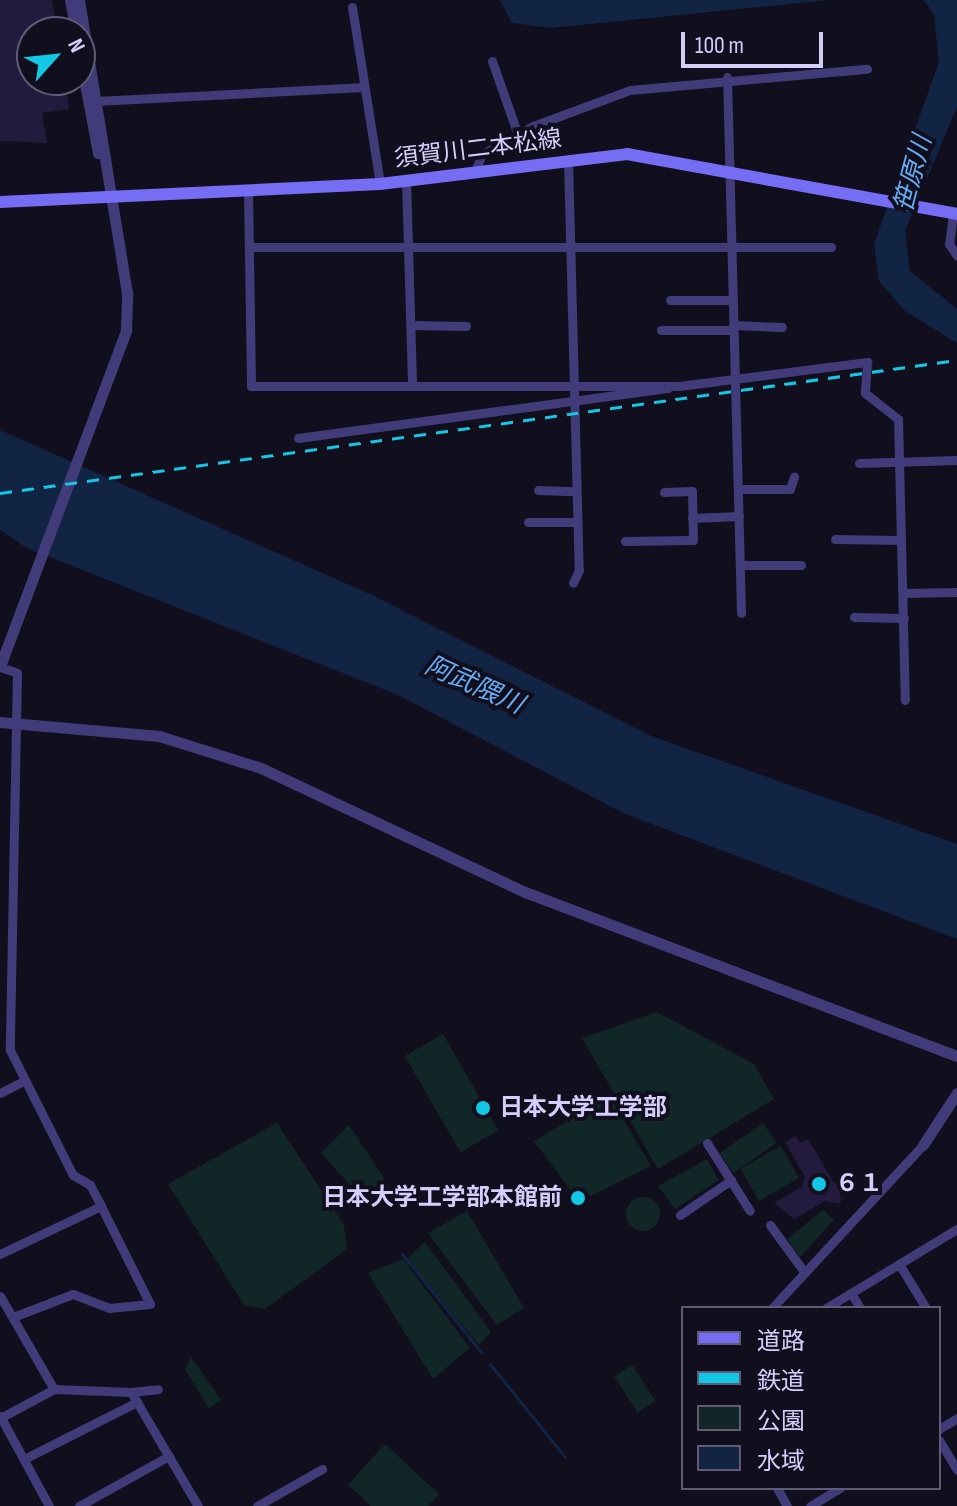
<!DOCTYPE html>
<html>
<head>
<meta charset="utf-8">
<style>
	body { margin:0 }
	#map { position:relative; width:957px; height:1506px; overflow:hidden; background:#110e1e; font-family:"Sofia Sans Condensed","Noto Sans JP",sans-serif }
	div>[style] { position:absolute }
	.green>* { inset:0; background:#112727; transform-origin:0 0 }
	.round { border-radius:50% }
	.water>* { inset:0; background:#122443 }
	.stream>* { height:3px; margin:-1.5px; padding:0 1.5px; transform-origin:1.5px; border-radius:1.5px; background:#122443 }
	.building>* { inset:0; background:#231b3d }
	.minor>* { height:9px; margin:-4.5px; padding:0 4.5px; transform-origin:4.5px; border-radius:4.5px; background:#413c79 }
	.tertiary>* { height:11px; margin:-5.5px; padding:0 5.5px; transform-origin:5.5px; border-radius:5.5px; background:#413c79 }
	.secondary>* { height:12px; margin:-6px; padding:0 6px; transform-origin:6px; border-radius:6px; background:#756df3 }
	.rail>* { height:3px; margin-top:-1.5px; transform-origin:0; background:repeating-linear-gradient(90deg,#12c8e4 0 12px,transparent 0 22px) }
	.dots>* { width:22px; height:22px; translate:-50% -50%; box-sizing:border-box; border:4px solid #110e1e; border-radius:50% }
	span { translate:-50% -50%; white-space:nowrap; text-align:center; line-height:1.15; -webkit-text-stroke:8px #110e1e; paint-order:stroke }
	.street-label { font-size:24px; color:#d5cefb }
	.poi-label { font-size:24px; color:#d5cefb; font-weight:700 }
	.left { translate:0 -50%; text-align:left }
	.right { translate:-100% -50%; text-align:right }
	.water-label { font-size:26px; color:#65acf3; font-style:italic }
	.legend { position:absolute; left:681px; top:1306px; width:260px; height:184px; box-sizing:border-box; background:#110e1e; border:2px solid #5f5b76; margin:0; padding:10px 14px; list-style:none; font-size:24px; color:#d5cefb }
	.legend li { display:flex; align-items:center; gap:16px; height:40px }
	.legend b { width:40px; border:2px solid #5f5b76 }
	.north { position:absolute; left:16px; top:16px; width:80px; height:80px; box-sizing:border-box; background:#110e1e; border:2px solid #5f5b76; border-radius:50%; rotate:63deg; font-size:22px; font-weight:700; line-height:32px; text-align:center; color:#d5cefb }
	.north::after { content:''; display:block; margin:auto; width:28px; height:36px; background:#12c8e4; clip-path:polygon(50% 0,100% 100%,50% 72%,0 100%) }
	.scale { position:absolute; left:681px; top:32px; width:142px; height:36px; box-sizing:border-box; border:4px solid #d5cefb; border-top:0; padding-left:10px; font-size:24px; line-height:28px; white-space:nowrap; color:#d5cefb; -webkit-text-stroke:6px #110e1e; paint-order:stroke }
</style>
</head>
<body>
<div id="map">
	<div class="green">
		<i style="clip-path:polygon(657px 1012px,754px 1064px,774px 1099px,658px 1169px,582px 1038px)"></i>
		<i style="left:443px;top:1034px;width:111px;height:44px;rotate:60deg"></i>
		<i style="clip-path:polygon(610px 1096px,651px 1166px,591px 1196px,574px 1195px,534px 1141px)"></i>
		<i style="clip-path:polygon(277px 1123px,344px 1225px,347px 1249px,265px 1309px,244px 1305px,168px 1184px)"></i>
		<i style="left:763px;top:1123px;width:24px;height:53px;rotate:55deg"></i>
		<i style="clip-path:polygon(349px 1125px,390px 1187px,371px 1208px,321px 1153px)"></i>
		<i style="left:781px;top:1146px;width:37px;height:46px;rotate:61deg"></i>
		<i style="clip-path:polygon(707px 1159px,719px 1180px,675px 1209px,658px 1186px)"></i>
		<i class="round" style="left:626px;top:1197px;width:34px;height:34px"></i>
		<i style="clip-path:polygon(823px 1210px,834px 1220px,800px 1257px,787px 1239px)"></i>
		<i style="clip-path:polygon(467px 1211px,524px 1308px,497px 1325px,428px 1233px)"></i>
		<i style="clip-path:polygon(425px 1242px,491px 1332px,479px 1345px,407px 1259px)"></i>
		<i style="clip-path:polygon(403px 1259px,470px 1348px,433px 1379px,368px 1273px)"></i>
		<i style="clip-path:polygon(191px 1357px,221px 1400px,209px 1409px,185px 1369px)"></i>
		<i style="left:632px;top:1365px;width:43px;height:21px;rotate:57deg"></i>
		<i style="clip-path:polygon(385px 1444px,439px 1494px,428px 1506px,371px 1506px,348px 1485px)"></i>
	</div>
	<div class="water">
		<i style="clip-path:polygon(500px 0,830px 0,551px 28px,512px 23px)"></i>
		<i style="clip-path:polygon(924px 0,957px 0,957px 107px,905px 231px,910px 271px,957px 309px,957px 343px,905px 311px,879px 281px,874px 244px,939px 62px,934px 15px)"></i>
		<i style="clip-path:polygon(0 430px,374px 596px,651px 736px,957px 844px,957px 939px,623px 813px,398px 695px,27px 548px,0 530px)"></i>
	</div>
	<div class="stream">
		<i style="left:402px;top:1254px;width:126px;rotate:51.1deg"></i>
		<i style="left:490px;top:1364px;width:119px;rotate:51.1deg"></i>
	</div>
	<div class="building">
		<i style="clip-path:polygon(0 0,52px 0,57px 32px,32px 32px,32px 80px,65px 80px,69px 109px,42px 113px,47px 143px,0 141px)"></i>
		<i style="clip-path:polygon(796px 1136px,800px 1143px,808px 1139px,834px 1183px,846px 1185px,840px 1204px,825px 1201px,794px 1219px,774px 1203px,802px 1187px,805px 1177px,785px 1142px)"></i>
	</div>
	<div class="minor">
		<i style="left:352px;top:7px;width:179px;rotate:81deg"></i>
		<i style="left:492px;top:61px;width:78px;rotate:70.6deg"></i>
		<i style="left:727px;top:77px;width:536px;rotate:88.5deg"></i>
		<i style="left:96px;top:101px;width:268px;rotate:-3deg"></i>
		<i style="left:568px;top:160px;width:410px;rotate:88.5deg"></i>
		<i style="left:579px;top:570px;width:14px;rotate:115deg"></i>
		<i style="left:474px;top:173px;width:21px;rotate:-67deg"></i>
		<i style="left:482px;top:154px;width:58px;rotate:-28.8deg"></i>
		<i style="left:533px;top:126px;width:103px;rotate:-20.4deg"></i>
		<i style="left:630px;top:90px;width:238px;rotate:-5.1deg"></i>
		<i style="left:406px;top:180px;width:205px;rotate:88.3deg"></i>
		<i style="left:248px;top:192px;width:194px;rotate:89.1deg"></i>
		<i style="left:251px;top:386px;width:428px"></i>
		<i style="left:679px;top:386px;width:190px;rotate:-7.3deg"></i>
		<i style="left:867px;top:362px;width:31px;rotate:94deg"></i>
		<i style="left:865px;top:393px;width:42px;rotate:38.2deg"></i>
		<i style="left:898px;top:419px;width:281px;rotate:88.6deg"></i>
		<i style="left:953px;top:213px;width:31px;rotate:97deg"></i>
		<i style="left:949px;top:244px;width:14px;rotate:56deg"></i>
		<i style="left:249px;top:247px;width:582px"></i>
		<i style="left:670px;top:300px;width:62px"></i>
		<i style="left:411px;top:325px;width:55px;rotate:1deg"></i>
		<i style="left:733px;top:325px;width:49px;rotate:2.3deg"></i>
		<i style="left:661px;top:330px;width:72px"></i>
		<i style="left:298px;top:438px;width:373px;rotate:-7.7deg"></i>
		<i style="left:859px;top:463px;width:98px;rotate:-1.8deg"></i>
		<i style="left:738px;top:489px;width:52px"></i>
		<i style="left:790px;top:489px;width:13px;rotate:-72deg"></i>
		<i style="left:538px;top:490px;width:37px;rotate:2deg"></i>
		<i style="left:692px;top:518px;width:47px;rotate:-2.4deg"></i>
		<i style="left:528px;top:522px;width:49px"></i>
		<i style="left:835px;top:539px;width:66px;rotate:0.9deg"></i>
		<i style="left:625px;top:541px;width:68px;rotate:-0.8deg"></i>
		<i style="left:693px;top:540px;width:49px;rotate:-91.2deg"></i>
		<i style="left:692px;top:491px;width:28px;rotate:178deg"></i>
		<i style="left:740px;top:565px;width:61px"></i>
		<i style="left:903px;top:593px;width:54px;rotate:-1.1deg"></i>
		<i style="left:854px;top:617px;width:50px;rotate:1.1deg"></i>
		<i style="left:0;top:667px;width:18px;rotate:19deg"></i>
		<i style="left:17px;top:673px;width:377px;rotate:91.1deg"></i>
		<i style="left:10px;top:1050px;width:140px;rotate:63.3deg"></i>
		<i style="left:73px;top:1175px;width:20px;rotate:30deg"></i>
		<i style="left:90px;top:1185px;width:24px;rotate:62deg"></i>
		<i style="left:101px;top:1206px;width:112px;rotate:154.6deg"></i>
		<i style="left:0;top:1093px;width:27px;rotate:-27deg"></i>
		<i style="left:707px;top:1143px;width:80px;rotate:57.7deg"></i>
		<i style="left:680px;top:1215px;width:62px;rotate:-34.5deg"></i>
		<i style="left:770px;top:1225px;width:59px;rotate:53.9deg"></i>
		<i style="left:899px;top:1264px;width:52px;rotate:58.5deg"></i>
		<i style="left:851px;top:1293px;width:17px;rotate:59deg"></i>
		<i style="left:0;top:1296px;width:108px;rotate:59.9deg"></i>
		<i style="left:54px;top:1389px;width:77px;rotate:2.2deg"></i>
		<i style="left:131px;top:1392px;width:132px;rotate:59.6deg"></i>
		<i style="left:772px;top:1308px;width:222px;rotate:-47.2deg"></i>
		<i style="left:826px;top:1308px;width:153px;rotate:-31.1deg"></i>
		<i style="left:13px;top:1317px;width:64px;rotate:-21deg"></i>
		<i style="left:73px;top:1294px;width:39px;rotate:21deg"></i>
		<i style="left:109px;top:1308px;width:41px;rotate:-5.6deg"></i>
		<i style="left:150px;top:1304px;width:110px;rotate:-116.6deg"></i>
		<i style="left:131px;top:1392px;width:27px;rotate:-6deg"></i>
		<i style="left:0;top:1416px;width:102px;rotate:61.4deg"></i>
		<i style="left:0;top:1418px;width:61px;rotate:-28.2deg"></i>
		<i style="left:939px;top:1429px;width:21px;rotate:-31deg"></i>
		<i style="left:939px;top:1440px;width:35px;rotate:59deg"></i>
		<i style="left:24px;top:1459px;width:127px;rotate:-26.8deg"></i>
		<i style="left:777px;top:1488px;width:21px;rotate:61deg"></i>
		<i style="left:79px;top:1506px;width:103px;rotate:-29.1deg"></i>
		<i style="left:257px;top:1506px;width:75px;rotate:-29.6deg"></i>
		<i style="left:810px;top:1506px;width:35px;rotate:-31deg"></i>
	</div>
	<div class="tertiary">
		<i style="left:70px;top:0;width:33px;rotate:79deg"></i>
		<i style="left:80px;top:57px;width:98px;rotate:79.4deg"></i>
		<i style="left:0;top:666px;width:359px;rotate:-69.4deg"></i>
		<i style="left:126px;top:330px;width:37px;rotate:-88deg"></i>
		<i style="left:127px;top:293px;width:297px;rotate:-99.3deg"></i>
		<i style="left:0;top:722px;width:160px;rotate:5deg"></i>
		<i style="left:159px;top:736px;width:107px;rotate:17.4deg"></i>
		<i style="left:261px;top:768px;width:292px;rotate:25.2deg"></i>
		<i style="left:525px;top:892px;width:462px;rotate:20.8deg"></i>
		<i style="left:923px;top:1145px;width:62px;rotate:-56.8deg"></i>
	</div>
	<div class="secondary">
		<i style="left:0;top:202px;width:380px;rotate:-2.7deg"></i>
		<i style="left:380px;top:184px;width:249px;rotate:-6.9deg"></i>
		<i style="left:627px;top:154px;width:335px;rotate:10.3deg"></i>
	</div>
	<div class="rail">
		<i style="left:0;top:493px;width:966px;rotate:-7.91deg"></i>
	</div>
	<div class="dots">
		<i style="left:483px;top:1108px;background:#12c8e4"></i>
		<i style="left:819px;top:1184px;background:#12c8e4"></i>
		<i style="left:578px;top:1198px;background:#12c8e4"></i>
	</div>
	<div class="street-label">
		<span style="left:478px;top:149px;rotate:-7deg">須賀川二本松線</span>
	</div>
	<div class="poi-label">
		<span class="left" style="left:499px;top:1108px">日本大学工学部</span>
		<span class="left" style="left:835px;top:1184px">６１</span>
		<span class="right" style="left:562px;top:1198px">日本大学工学部本館前</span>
	</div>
	<div class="water-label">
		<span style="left:914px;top:174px;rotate:-75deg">笹原川</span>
		<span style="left:474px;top:686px;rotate:24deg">阿武隈川</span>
	</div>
	<ul class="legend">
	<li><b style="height:10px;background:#756df3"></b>道路</li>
	<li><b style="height:10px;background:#12c8e4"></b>鉄道</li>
	<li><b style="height:22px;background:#112727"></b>公園</li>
	<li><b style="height:22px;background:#122443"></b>水域</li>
	</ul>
	<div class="north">N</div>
	<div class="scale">100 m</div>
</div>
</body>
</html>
